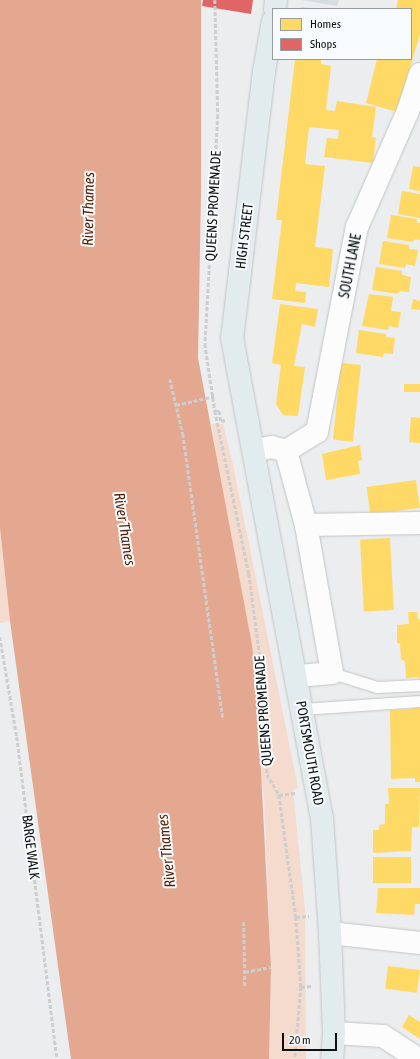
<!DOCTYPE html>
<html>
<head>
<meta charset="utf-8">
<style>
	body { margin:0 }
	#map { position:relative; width:420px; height:1059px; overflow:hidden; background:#ebedee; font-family:"Asap Condensed",sans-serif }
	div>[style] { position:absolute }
	.built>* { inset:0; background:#d6dee0 }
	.green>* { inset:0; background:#f5dace }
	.water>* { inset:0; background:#e3a88f }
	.homes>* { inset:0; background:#ffd966; transform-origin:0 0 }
	.shops>* { inset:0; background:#e06666 }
	.path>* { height:2.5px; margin-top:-1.25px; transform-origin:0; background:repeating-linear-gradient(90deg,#cdcecf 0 4px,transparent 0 6px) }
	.roads { filter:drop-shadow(0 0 1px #c3c5c5) drop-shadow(0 0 1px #c3c5c5) }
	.service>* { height:11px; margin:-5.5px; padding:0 5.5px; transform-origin:5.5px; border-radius:5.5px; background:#fcfcfc }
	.minor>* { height:22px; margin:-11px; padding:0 11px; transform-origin:11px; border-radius:11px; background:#fcfcfc }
	.secondary>* { height:22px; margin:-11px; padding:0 11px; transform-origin:11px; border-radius:11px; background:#fcfcfc }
	.primary>* { height:22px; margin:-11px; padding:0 11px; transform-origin:11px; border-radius:11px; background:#e2ebed }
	span { translate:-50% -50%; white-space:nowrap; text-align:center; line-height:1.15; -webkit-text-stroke:4px #f7fbfd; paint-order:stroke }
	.street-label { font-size:14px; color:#0f1111 }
	.water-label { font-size:15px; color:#572206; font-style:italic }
	.legend { position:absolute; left:272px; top:8px; width:140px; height:52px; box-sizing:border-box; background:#f7fbfd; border:1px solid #9a9d9f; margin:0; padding:5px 7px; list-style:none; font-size:12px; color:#0f1111 }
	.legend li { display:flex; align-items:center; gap:8px; height:20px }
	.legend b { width:20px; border:1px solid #9a9d9f }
	.scale { position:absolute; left:282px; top:1033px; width:55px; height:18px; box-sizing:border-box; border:2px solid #0f1111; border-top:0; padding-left:5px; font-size:12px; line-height:14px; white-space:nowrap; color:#0f1111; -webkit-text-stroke:3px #f7fbfd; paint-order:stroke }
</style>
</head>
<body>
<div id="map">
	<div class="built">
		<i style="clip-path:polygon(301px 0,339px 0,337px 6px)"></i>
	</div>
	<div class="green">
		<i style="clip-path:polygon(212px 424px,223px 424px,233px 465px,298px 788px,293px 790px,305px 910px,306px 1059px,269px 1059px,271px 967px,264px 798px)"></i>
		<i style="clip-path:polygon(0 528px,10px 621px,0 623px)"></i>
	</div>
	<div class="water">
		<i style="clip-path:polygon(0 0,201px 0,201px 193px,198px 358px,252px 645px,257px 693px,271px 967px,269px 1059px,71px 1059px,10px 621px,0 528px)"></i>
	</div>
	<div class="homes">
		<i style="clip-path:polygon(398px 0,420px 0,420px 34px,397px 112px,366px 103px,377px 59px,411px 59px,411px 9px,396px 9px)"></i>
		<i style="clip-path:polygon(301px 7px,311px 8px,311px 9px,301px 9px)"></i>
		<i style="clip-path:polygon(295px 59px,321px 59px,321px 64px,331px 66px,326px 110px,335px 111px,337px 101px,376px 107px,372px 137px,376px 138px,373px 163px,324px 157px,327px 138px,338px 139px,339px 130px,309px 127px,305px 164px,325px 166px,315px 247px,333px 249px,329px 287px,296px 283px,295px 291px,306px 292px,305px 303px,272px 299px,282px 220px,276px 220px)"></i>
		<i style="clip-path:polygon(413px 166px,420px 167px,420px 191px,409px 189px)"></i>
		<i style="clip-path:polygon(402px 191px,420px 194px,420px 218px,398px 214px)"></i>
		<i style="clip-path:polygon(391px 215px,417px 219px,417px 223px,420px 223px,420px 240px,414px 239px,413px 242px,387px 238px)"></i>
		<i style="clip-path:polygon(383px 241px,409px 245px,409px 249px,418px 250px,415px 266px,406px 264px,405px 268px,379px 264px)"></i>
		<i style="clip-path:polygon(376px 267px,402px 271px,402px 275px,411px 277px,409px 292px,399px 291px,398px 294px,372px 290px)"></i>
		<i style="clip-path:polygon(369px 294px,393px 297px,391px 311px,401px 312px,398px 328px,389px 326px,388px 330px,362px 326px)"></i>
		<i style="clip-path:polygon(413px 299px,420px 301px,420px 310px,411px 309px)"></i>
		<i style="clip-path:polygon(280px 304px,318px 309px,315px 327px,302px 324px,294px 366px,305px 367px,298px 416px,283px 415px,276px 404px,281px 365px,272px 363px)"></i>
		<i style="clip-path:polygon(359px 330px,386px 334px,386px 337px,395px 338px,393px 354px,384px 353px,383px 357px,356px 353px)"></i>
		<i style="left:341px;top:363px;width:20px;height:77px;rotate:6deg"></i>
		<i style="left:404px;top:384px;width:16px;height:8px"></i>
		<i style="clip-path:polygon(411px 417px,420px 418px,420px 443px,409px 442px)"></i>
		<i style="clip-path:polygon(360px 445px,362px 460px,358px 461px,360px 474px,326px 480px,322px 454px)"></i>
		<i style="left:416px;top:480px;width:28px;height:50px;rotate:82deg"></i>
		<i style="left:390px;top:538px;width:72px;height:30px;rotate:87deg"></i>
		<i style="clip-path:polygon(408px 612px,417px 612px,418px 620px,420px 619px,420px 682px,419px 677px,406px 678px,405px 661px,401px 660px,400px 644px,397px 643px,397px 625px,409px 624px)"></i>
		<i style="clip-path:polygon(420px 695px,420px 782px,415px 782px,415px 778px,391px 779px,390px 710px,412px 709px,412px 696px)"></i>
		<i style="clip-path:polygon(388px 788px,420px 788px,419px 827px,412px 827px,411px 851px,373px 853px,373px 830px,379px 830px,379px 825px,385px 824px,385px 804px,389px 804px)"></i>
		<i style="left:411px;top:857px;width:26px;height:38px;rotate:90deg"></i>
		<i style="clip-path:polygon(378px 888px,420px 888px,420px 904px,415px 904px,414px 915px,376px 913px)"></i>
		<i style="left:388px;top:966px;width:32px;height:23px;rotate:7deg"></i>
		<i style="clip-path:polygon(409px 1015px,420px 1022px,420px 1039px,402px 1027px)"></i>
	</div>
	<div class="shops">
		<i style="clip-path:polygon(203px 0,253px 0,251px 14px,202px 6px)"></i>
	</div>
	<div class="path">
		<i style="left:215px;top:0;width:115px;rotate:88.5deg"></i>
		<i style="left:218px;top:115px;width:229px;rotate:93.2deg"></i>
		<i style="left:205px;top:344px;width:68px;rotate:81.5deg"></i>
		<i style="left:215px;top:411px;width:167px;rotate:78.2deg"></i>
		<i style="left:249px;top:574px;width:106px;rotate:82.4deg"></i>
		<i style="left:263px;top:679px;width:95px;rotate:87.6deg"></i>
		<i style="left:267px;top:774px;width:24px;rotate:60deg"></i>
		<i style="left:279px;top:795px;width:123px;rotate:82.1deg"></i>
		<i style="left:296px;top:917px;width:70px;rotate:85.9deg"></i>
		<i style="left:301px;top:987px;width:72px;rotate:94.8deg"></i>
		<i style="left:170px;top:379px;width:57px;rotate:76.7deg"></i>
		<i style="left:183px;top:434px;width:288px;rotate:82deg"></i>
		<i style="left:176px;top:405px;width:39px;rotate:-13deg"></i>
		<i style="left:215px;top:411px;width:4px"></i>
		<i style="left:219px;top:411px;width:10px;rotate:79deg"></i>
		<i style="left:221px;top:421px;width:4px;rotate:-14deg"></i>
		<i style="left:0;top:637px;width:101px;rotate:80.4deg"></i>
		<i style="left:17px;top:737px;width:324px;rotate:82.9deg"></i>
		<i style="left:279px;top:795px;width:17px;rotate:-7deg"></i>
		<i style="left:296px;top:917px;width:13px;rotate:-4deg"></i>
		<i style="left:244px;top:922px;width:64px;rotate:89.1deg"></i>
		<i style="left:245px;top:972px;width:26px;rotate:-11deg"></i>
		<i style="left:301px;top:987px;width:10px;rotate:-6deg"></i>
	</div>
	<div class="roads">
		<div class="service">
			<i style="left:332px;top:673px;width:47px;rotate:17.3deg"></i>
			<i style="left:377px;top:687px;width:43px;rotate:-2.7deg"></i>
			<i style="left:302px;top:709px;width:118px;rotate:-3.9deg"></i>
		</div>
		<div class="minor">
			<i style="left:255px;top:450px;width:17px;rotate:-10deg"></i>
			<i style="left:272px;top:447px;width:15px;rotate:16deg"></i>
			<i style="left:286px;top:451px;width:36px;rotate:-32deg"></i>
			<i style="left:317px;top:432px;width:209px;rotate:-79deg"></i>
			<i style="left:357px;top:227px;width:127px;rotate:-66.3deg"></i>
			<i style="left:408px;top:111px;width:39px;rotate:-72deg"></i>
			<i style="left:286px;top:451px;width:77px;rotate:74.9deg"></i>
			<i style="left:306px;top:525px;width:150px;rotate:80deg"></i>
			<i style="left:332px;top:673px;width:36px;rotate:175deg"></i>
			<i style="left:306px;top:525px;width:114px;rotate:-1deg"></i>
			<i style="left:330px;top:933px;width:91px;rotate:6.3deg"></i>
		</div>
		<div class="secondary">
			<i style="left:334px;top:1033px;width:49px;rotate:3.5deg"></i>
			<i style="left:383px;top:1036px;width:42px;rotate:33.3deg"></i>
		</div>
		<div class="primary">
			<i style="left:275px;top:9px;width:9px;rotate:-84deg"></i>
			<i style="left:273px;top:21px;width:51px;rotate:100.2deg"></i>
			<i style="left:264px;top:71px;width:269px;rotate:96.8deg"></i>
			<i style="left:232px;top:338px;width:488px;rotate:79.4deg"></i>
			<i style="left:322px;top:818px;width:115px;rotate:86deg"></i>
			<i style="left:330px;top:933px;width:100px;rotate:87.7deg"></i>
			<i style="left:334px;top:1033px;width:26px;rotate:94deg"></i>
		</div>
	</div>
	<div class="street-label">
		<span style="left:213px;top:206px;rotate:-87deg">QUEENS PROMENADE</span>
		<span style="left:244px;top:236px;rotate:-83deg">HIGH STREET</span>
		<span style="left:350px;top:266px;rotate:-79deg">SOUTH LANE</span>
		<span style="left:263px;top:711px;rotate:-94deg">QUEENS PROMENADE</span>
		<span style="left:310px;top:753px;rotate:80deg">PORTSMOUTH ROAD</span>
		<span style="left:31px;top:847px;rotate:83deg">BARGE WALK</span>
	</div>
	<div class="water-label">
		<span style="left:88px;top:209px;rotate:-89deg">River Thames</span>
		<span style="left:125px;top:529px;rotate:81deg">River Thames</span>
		<span style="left:166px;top:851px;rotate:-96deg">River Thames</span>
	</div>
	<ul class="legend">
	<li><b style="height:11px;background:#ffd966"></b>Homes</li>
	<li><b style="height:11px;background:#e06666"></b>Shops</li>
	</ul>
	<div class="scale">20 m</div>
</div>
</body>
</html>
